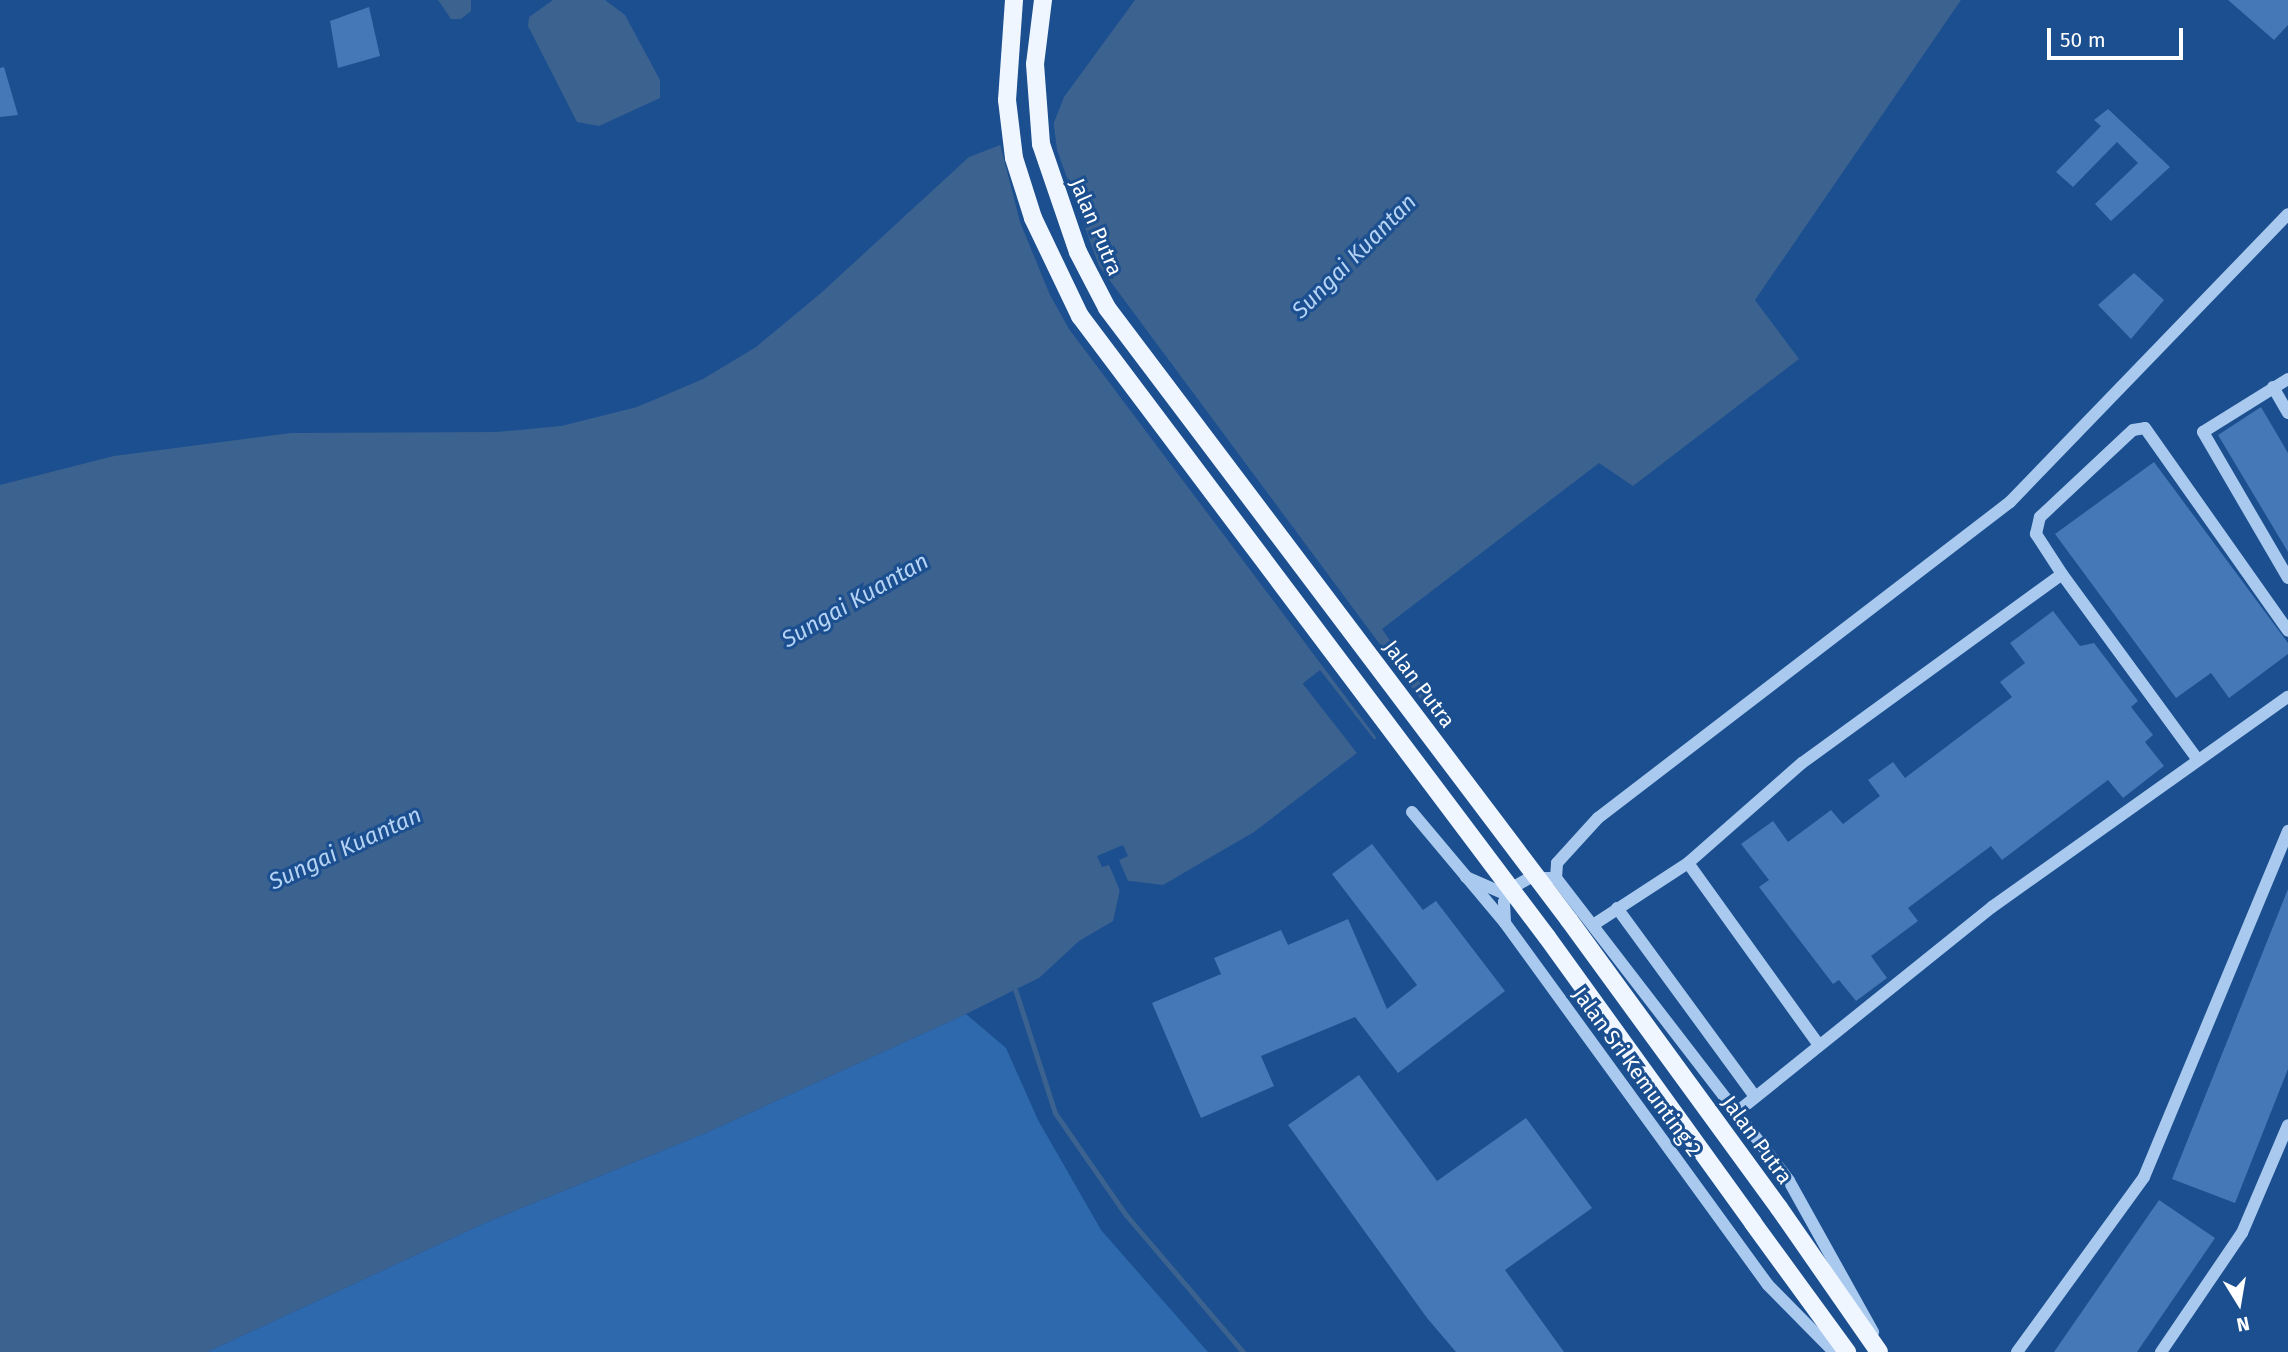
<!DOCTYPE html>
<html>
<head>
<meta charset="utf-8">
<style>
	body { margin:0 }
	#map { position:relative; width:2288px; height:1352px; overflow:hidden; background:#1b4f8f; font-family:"Fira Sans",sans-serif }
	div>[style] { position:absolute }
	.green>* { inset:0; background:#2e69ad }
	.water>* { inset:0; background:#3c6290 }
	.pier>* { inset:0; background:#1b4f8f; transform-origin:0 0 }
	.stream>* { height:5px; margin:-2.5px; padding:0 2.5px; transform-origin:2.5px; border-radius:2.5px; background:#3c6290 }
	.building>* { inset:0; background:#4478b7 }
	.minor>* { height:12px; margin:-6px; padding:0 6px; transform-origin:6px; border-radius:6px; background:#a9c9ee }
	.major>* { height:18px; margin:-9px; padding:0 9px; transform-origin:9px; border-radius:9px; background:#f0f6ff }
	.major-bridge>* { height:18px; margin:-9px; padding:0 9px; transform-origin:9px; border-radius:9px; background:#f0f6ff }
	span { translate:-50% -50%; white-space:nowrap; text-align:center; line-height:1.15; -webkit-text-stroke:6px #1b4f8f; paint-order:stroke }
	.street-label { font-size:21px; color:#fff }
	.water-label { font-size:23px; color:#b5d3f5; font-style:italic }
	.north { position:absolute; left:2204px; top:1268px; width:70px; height:70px; -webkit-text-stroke:5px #1b4f8f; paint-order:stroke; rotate:169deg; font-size:19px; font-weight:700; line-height:28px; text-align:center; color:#fff }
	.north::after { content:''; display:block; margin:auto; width:24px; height:32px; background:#fff; clip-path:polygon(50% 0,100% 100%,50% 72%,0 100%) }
	.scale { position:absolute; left:2047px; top:28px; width:136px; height:32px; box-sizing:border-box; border:4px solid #fff; border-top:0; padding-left:9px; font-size:21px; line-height:24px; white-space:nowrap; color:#fff; -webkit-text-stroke:5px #1b4f8f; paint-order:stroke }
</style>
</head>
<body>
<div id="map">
	<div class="green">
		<i style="clip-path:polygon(966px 1014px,1006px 1048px,1038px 1120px,1101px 1230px,1208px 1352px,207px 1352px,487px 1222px,708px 1132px)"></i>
	</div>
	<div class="water">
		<i style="clip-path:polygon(438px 0,471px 0,471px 11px,461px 19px,451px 19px)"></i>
		<i style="clip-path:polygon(553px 0,605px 0,625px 15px,660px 80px,660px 98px,599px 126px,577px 122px,528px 26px,529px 17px)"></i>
		<i style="clip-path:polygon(1135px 0,1961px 0,1755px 300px,1799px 359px,1633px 486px,1599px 463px,1382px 629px,1430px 697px,1254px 832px,1163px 885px,1122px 880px,1113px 921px,1079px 941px,1039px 978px,966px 1014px,708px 1132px,487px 1222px,207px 1352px,0 1352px,0 485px,114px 456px,291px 433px,496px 432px,561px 426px,637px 407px,703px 379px,756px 347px,821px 293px,969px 157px,1053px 125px,1064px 97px)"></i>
	</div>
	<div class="pier">
		<i style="clip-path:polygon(1053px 117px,1057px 150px,1099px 266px,1425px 705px,1378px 740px,1069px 329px,1050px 295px,1020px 222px,999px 140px,1040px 130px)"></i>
		<i style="left:1320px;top:670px;width:90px;height:22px;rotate:52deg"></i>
		<i style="clip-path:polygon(1123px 845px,1128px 856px,1119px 860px,1128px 881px,1121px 893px,1109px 865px,1102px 867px,1097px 856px)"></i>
	</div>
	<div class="stream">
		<i style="left:1015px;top:989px;width:130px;rotate:72.1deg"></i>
		<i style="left:1055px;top:1113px;width:124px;rotate:55.2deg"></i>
		<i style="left:1126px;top:1215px;width:180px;rotate:49.5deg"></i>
	</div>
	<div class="building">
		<i style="clip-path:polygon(2228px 0,2288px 0,2288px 25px,2274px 40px)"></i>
		<i style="clip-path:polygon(369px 7px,380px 56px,338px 68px,330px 21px)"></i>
		<i style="clip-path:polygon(4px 67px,18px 115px,0 117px,0 68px)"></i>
		<i style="clip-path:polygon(2108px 109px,2170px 167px,2111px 221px,2095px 204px,2138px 163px,2117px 142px,2073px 187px,2056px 172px,2101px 126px,2094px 120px)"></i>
		<i style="clip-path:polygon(2134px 273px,2164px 300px,2131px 339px,2098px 305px)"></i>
		<i style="clip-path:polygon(2261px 407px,2288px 453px,2288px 552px,2218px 435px)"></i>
		<i style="clip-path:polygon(2154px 462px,2288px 643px,2288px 654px,2229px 698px,2211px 673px,2176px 698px,2055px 534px)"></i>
		<i style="clip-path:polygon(2053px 611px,2080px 646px,2094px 643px,2138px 701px,2131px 707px,2153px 735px,2145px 742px,2164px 766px,2123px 798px,2108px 780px,2002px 860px,1991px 846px,1908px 908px,1918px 921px,1871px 956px,1887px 978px,1856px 1001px,1839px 980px,1833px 984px,1759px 887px,1769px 880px,1741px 844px,1773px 821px,1788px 842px,1831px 810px,1843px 824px,1880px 796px,1868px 780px,1893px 762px,1905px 778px,2012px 697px,2000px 682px,2025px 663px,2010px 643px)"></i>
		<i style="clip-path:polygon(1372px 844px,1423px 910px,1436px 901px,1505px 991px,1398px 1073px,1355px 1017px,1261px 1056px,1274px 1086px,1201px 1118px,1152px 1003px,1221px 974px,1214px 958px,1281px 930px,1288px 945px,1348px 919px,1387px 1009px,1417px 985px,1332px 874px)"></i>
		<i style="clip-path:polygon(2288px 889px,2288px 1069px,2235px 1203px,2172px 1179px)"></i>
		<i style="clip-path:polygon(1359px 1075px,1437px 1181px,1526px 1118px,1592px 1208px,1505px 1270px,1564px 1352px,1456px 1352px,1427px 1318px,1288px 1125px)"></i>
		<i style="clip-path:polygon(2159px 1200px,2215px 1238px,2137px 1352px,2054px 1352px)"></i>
	</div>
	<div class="minor">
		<i style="left:2288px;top:379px;width:100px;rotate:148.1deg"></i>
		<i style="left:2203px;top:432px;width:169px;rotate:59.8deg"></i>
		<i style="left:2273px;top:387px;width:30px;rotate:60deg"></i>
		<i style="left:2198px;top:760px;width:230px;rotate:-126.2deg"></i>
		<i style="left:2062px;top:574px;width:48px;rotate:-123deg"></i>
		<i style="left:2036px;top:534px;width:17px;rotate:-77deg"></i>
		<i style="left:2040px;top:517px;width:127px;rotate:-43.1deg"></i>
		<i style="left:2133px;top:430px;width:12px;rotate:-9deg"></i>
		<i style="left:2145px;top:428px;width:248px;rotate:54.8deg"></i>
		<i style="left:1412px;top:812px;width:145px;rotate:50deg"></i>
		<i style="left:1505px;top:923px;width:447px;rotate:54deg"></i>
		<i style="left:1768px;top:1285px;width:94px;rotate:45.4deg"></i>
		<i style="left:1688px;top:863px;width:223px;rotate:54.3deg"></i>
		<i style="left:1466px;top:877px;width:45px;rotate:23.7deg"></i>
		<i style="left:1556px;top:878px;width:15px;rotate:-86deg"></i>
		<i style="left:1557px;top:863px;width:61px;rotate:-47.7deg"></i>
		<i style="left:1598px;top:818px;width:519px;rotate:-37.49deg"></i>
		<i style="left:2010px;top:502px;width:400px;rotate:-46deg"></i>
		<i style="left:1617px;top:908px;width:230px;rotate:53.8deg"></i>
		<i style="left:1505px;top:922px;width:20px;rotate:-93deg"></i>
		<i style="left:1504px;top:902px;width:16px;rotate:-60deg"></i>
		<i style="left:1512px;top:888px;width:20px;rotate:-30deg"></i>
		<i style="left:1529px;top:878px;width:27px"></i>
		<i style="left:1556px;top:878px;width:382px;rotate:52.4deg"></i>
		<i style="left:1789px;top:1181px;width:173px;rotate:60.9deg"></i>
		<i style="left:1593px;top:925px;width:113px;rotate:-33.1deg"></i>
		<i style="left:1688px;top:863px;width:152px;rotate:-41.3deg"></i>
		<i style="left:1802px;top:763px;width:321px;rotate:-36deg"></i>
		<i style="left:1737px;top:1112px;width:327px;rotate:-38.8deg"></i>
		<i style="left:1992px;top:907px;width:363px;rotate:-35.4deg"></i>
		<i style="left:2017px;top:1352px;width:216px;rotate:-54deg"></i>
		<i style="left:2144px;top:1177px;width:375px;rotate:-67.4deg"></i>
		<i style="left:2161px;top:1352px;width:144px;rotate:-55.8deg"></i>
		<i style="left:2242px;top:1233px;width:117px;rotate:-66.9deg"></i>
	</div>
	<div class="major">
		<i style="left:1779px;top:1208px;width:175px;rotate:55.2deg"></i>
		<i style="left:1753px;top:1223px;width:160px;rotate:53.9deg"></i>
	</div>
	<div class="major-bridge">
		<i style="left:1014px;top:0;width:100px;rotate:94deg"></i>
		<i style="left:1007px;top:100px;width:58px;rotate:83.1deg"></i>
		<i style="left:1014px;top:158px;width:63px;rotate:72.4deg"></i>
		<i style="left:1033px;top:218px;width:109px;rotate:64.4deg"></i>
		<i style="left:1080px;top:316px;width:777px;rotate:53.06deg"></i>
		<i style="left:1547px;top:937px;width:352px;rotate:54.2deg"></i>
		<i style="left:1043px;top:0;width:64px;rotate:97.1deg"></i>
		<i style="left:1035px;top:64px;width:80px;rotate:85.7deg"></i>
		<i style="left:1041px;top:144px;width:114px;rotate:71.1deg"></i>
		<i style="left:1078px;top:252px;width:63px;rotate:62.6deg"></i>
		<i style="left:1107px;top:308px;width:767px;rotate:52.95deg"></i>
		<i style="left:1569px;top:920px;width:356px;rotate:53.9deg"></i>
	</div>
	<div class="street-label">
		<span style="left:1096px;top:227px;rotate:67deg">Jalan Putra</span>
		<span style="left:1419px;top:684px;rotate:53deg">Jalan Putra</span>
		<span style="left:1637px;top:1072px;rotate:54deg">Jalan Sri Kemunting 2</span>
		<span style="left:1757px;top:1140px;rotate:54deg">Jalan Putra</span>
	</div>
	<div class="water-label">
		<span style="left:1354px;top:256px;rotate:-45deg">Sungai Kuantan</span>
		<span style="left:855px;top:600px;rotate:-30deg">Sungai Kuantan</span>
		<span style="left:345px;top:848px;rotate:-25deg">Sungai Kuantan</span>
	</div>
	<div class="north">N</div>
	<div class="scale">50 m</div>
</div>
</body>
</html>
